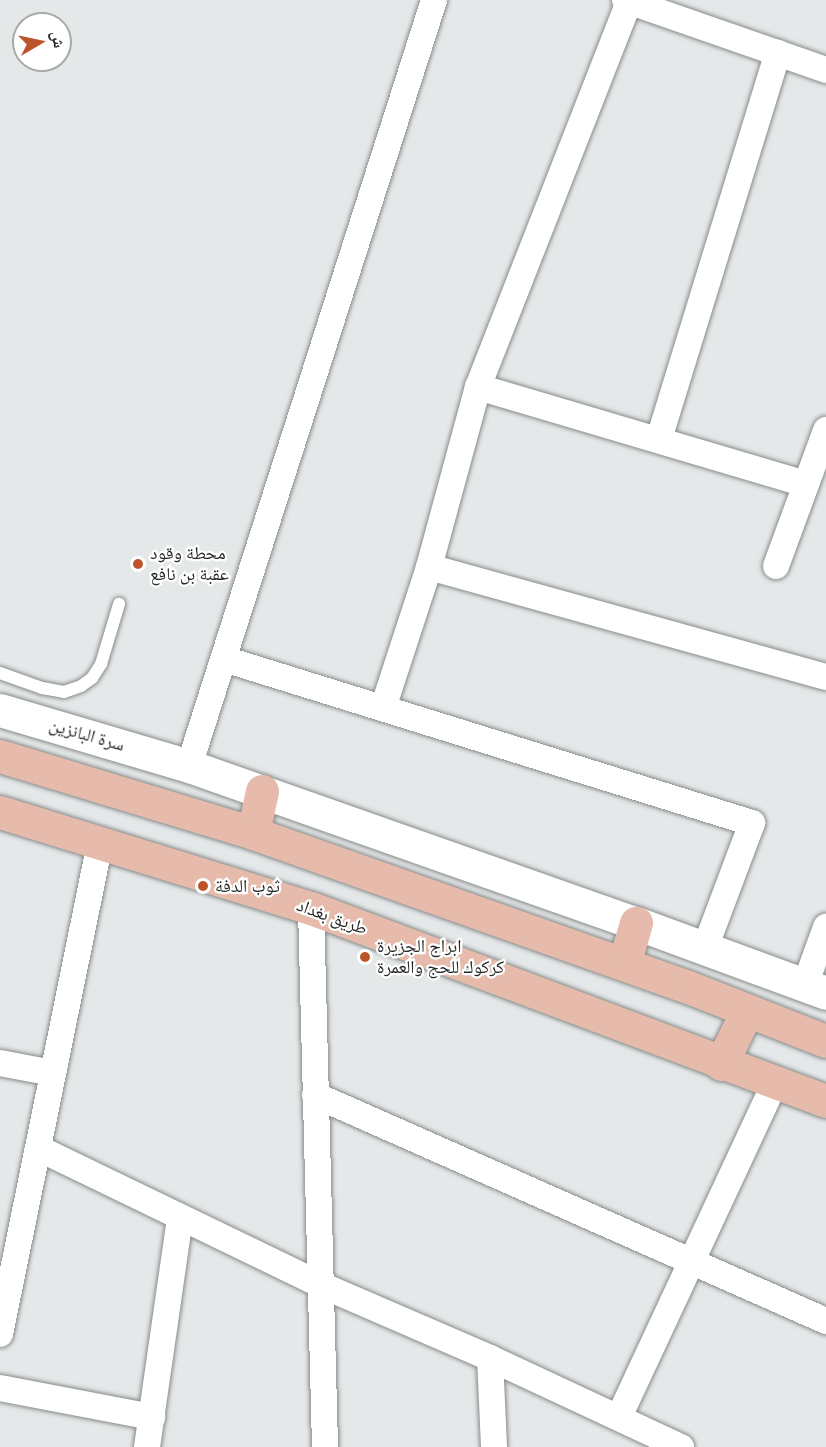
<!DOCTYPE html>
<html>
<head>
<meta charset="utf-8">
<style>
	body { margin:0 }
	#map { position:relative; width:826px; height:1447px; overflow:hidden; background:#e5e8e9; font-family:"Roboto Condensed","Noto Naskh Arabic",sans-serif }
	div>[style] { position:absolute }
	.roads { filter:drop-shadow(0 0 2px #878b8b) drop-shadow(0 0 2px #878b8b) }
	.service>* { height:12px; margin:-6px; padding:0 6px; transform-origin:6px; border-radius:6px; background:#fff }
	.minor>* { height:26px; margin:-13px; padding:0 13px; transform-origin:13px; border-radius:13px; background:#fff }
	.secondary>* { height:33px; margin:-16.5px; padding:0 16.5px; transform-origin:16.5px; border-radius:16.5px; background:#fff }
	.primary>* { height:33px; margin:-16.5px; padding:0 16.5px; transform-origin:16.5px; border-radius:16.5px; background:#e6bbab }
	.dots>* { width:16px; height:16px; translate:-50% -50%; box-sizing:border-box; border:3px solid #fff; border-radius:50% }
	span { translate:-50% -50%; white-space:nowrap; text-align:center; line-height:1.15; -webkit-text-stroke:4.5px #fff; paint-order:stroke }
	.poi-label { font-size:18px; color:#262828 }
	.left { translate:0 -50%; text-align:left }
	.street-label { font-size:18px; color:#262828 }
	.north { position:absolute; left:12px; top:12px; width:60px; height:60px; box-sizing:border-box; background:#fff; border:2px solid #a8a9a9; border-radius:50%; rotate:81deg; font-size:16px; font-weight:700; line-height:24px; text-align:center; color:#262828 }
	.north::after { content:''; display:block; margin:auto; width:21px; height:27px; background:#bb542a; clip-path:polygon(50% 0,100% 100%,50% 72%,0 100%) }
</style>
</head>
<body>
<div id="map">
	<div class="roads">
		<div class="service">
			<i style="left:0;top:673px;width:45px;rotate:19.7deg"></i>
			<i style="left:42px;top:688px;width:22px;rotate:10deg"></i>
			<i style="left:64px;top:692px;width:18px;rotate:-19deg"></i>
			<i style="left:81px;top:686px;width:14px;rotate:-36deg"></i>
			<i style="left:92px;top:678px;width:17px;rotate:-57deg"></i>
			<i style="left:101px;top:664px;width:63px;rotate:-73.3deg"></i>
		</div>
		<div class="minor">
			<i style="left:625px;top:0;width:213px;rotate:19.2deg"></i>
			<i style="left:478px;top:387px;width:342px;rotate:16.5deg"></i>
			<i style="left:659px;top:439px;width:404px;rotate:-72.9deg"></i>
			<i style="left:776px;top:566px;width:145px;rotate:-69.8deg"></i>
			<i style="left:429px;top:567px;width:412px;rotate:15.5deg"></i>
			<i style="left:224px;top:659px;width:553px;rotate:17.26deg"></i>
			<i style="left:752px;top:823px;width:134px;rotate:110.6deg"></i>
			<i style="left:383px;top:708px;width:148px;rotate:-71.9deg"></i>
			<i style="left:429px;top:567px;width:187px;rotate:-74.8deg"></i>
			<i style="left:478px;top:387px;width:414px;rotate:-68.6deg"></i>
			<i style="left:189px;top:766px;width:804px;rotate:-72.26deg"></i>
			<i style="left:311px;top:908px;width:539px;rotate:88.51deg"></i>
			<i style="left:805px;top:985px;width:62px;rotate:-70.1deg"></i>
			<i style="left:0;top:1063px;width:54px;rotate:10.7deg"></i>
			<i style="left:315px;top:1095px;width:559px;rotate:23.86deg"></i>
			<i style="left:38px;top:1148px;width:312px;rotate:25.8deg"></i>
			<i style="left:319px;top:1284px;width:186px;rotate:23.4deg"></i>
			<i style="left:490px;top:1358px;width:211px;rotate:25deg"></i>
			<i style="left:0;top:1334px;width:501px;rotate:-78.49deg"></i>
			<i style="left:490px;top:1358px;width:89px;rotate:87.4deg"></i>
			<i style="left:0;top:1388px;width:155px;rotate:10.8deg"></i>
			<i style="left:619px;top:1417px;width:369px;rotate:-65deg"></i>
			<i style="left:147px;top:1447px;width:232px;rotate:-81.8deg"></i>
		</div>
		<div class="secondary">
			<i style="left:0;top:710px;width:197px;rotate:16.5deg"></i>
			<i style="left:189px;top:766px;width:474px;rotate:19.4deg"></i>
			<i style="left:636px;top:923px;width:202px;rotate:20.2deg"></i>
		</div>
		<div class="primary">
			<i style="left:0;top:756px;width:264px;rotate:16.9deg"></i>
			<i style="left:253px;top:833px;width:461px;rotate:19.5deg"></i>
			<i style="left:688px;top:987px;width:148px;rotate:21.4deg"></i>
			<i style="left:0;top:812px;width:325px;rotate:17.2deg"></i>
			<i style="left:311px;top:908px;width:550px;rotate:20.54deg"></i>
			<i style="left:253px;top:833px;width:43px;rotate:-77.9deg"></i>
			<i style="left:624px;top:964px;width:43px;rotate:-73.7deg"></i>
			<i style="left:721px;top:1064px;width:59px;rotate:-63.9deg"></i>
		</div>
	</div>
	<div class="dots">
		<i style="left:138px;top:564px;background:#bb542a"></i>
		<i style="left:203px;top:886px;background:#bb542a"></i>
		<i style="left:365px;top:957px;background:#bb542a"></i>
	</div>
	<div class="poi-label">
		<span class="left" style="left:150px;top:564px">محطة وقود<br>عقبة بن نافع</span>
		<span class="left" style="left:215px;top:886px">ثوب الدفة</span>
		<span class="left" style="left:377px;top:957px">ابراج الجزيرة<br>كركوك للحج والعمرة</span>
	</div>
	<div class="street-label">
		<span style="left:87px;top:735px;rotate:16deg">سرة البانزين</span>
		<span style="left:332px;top:917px;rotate:20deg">طريق بغداد</span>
	</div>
	<div class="north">ش</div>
</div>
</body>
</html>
